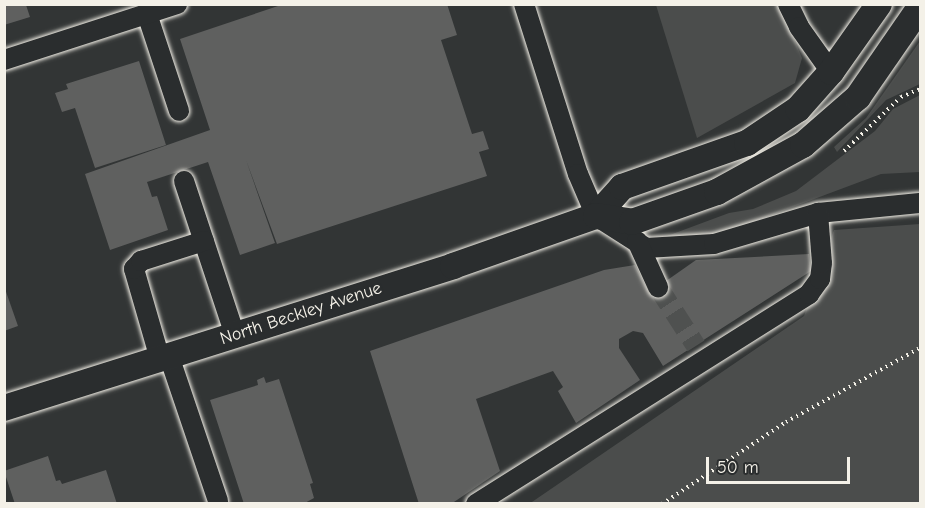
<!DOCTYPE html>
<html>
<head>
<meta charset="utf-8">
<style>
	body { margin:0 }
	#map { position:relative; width:925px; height:508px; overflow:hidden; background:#323535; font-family:"Comic Neue",sans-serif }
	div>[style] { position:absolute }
	.green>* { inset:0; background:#4b4d4c }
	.building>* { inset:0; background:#5f605f }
	.minor-tunnel>* { height:20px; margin-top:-10px; transform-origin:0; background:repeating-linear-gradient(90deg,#4f5150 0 20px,transparent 0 30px) }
	.path>* { height:4px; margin-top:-2px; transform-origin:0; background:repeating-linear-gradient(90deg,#f4f1e8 0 1.5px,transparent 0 6px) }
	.roads { filter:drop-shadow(0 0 2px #f4f1e8) drop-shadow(0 0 2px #f4f1e8) }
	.minor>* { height:20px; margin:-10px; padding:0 10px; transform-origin:10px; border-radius:10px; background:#2a2d2e }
	.major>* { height:26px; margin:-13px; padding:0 13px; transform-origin:13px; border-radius:13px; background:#2a2d2e }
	span { translate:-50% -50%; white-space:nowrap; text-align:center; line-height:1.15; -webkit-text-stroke:4.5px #2a2d2e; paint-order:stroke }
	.street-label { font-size:18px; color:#f4f1e8 }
	.frame { position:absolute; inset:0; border:6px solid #f4f1e8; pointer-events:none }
	.scale { position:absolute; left:706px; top:457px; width:144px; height:27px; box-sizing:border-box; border:3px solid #f4f1e8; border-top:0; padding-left:8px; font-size:18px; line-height:21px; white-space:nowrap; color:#f4f1e8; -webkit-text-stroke:4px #2a2d2e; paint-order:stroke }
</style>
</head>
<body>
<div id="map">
	<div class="green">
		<i style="clip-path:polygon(656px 5px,779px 5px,802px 58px,795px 83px,697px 138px)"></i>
		<i style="clip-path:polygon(920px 41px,920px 84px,886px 100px,837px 152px,834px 147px,866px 118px)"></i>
		<i style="clip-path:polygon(920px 95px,920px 172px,881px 174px,726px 232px,659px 239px,729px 213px,753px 209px,796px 191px,875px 131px,893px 109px)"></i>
		<i style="clip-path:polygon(920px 224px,920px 503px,529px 504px,804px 316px,834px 230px)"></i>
	</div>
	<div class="building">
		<i style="clip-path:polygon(284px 4px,447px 4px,457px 35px,441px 40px,472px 134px,483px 131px,489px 149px,479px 152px,487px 176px,277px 244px,246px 160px,275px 243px,240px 255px,208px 162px,147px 182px,152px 197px,157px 196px,168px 230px,110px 250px,85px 174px,210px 130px,180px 39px)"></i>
		<i style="clip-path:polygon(4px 5px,26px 5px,30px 17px,4px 25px)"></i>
		<i style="clip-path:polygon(139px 61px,166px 145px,95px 168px,75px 108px,62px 112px,55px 93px,68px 89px,66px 84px)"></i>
		<i style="clip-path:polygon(809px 254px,811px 271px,663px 366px,643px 333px,633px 331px,619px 339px,619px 348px,640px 380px,576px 423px,558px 391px,563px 387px,553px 371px,476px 399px,500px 471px,451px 504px,419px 504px,370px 351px,604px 270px,635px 265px,649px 293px,696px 260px)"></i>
		<i style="clip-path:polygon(4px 286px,18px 326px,4px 331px)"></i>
		<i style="clip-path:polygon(264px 377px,266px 383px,279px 379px,313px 483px,310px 484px,314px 498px,303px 504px,244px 504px,210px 400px,258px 385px,257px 380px)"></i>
		<i style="clip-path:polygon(48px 456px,56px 481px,60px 480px,62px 484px,106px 470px,117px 504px,15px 504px,4px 471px)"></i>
	</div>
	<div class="minor-tunnel">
		<i style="left:658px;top:287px;width:70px;rotate:57.2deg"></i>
	</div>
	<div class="path">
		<i style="left:844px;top:151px;width:79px;rotate:-43.5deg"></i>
		<i style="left:901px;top:97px;width:21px;rotate:-23deg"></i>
		<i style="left:662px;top:504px;width:149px;rotate:-33.5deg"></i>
		<i style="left:786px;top:422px;width:153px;rotate:-28.9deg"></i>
	</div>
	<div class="roads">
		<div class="minor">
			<i style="left:524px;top:4px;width:178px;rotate:72.4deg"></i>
			<i style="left:578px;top:174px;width:46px;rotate:66.8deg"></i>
			<i style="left:596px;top:216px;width:59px;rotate:32.6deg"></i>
			<i style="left:646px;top:248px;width:68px;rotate:-3.4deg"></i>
			<i style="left:714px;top:244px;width:109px;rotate:-16.6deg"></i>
			<i style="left:818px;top:213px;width:102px;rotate:-5.6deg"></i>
			<i style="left:788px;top:4px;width:25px;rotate:64deg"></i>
			<i style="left:799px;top:27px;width:55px;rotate:54.6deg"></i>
			<i style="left:147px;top:14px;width:102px;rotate:71.7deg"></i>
			<i style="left:4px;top:60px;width:182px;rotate:-17.9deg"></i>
			<i style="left:184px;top:181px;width:162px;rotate:71.7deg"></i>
			<i style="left:637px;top:241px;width:51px;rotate:65.5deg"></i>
			<i style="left:169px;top:356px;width:153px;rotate:71.3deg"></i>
			<i style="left:160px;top:359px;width:94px;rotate:-106.1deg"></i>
			<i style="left:134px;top:269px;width:11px;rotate:-49deg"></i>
			<i style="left:141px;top:261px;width:66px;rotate:-17.6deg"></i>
			<i style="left:476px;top:504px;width:394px;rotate:-32.2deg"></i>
			<i style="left:809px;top:294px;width:19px;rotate:-54deg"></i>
			<i style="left:820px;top:279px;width:16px;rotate:-83deg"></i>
			<i style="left:822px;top:263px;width:50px;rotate:-94.6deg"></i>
		</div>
		<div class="major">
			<i style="left:596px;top:216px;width:39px;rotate:-48deg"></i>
			<i style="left:622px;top:187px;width:133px;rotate:-19.4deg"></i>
			<i style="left:747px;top:143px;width:61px;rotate:-33.7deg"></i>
			<i style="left:798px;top:109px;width:50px;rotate:-48.3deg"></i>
			<i style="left:831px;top:72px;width:83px;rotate:-54.8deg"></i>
			<i style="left:4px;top:408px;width:471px;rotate:-17.5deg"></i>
			<i style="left:453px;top:266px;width:151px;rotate:-19.3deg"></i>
			<i style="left:596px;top:216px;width:36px;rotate:9deg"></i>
			<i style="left:632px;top:222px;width:90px;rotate:-19.4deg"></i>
			<i style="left:717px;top:192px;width:98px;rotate:-28.7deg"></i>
			<i style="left:803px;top:145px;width:73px;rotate:-41.1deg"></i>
			<i style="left:858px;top:97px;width:109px;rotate:-55.4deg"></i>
		</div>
	</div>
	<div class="street-label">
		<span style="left:301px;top:314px;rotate:-18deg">North Beckley Avenue</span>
	</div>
	<div class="frame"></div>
	<div class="scale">50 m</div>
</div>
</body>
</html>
